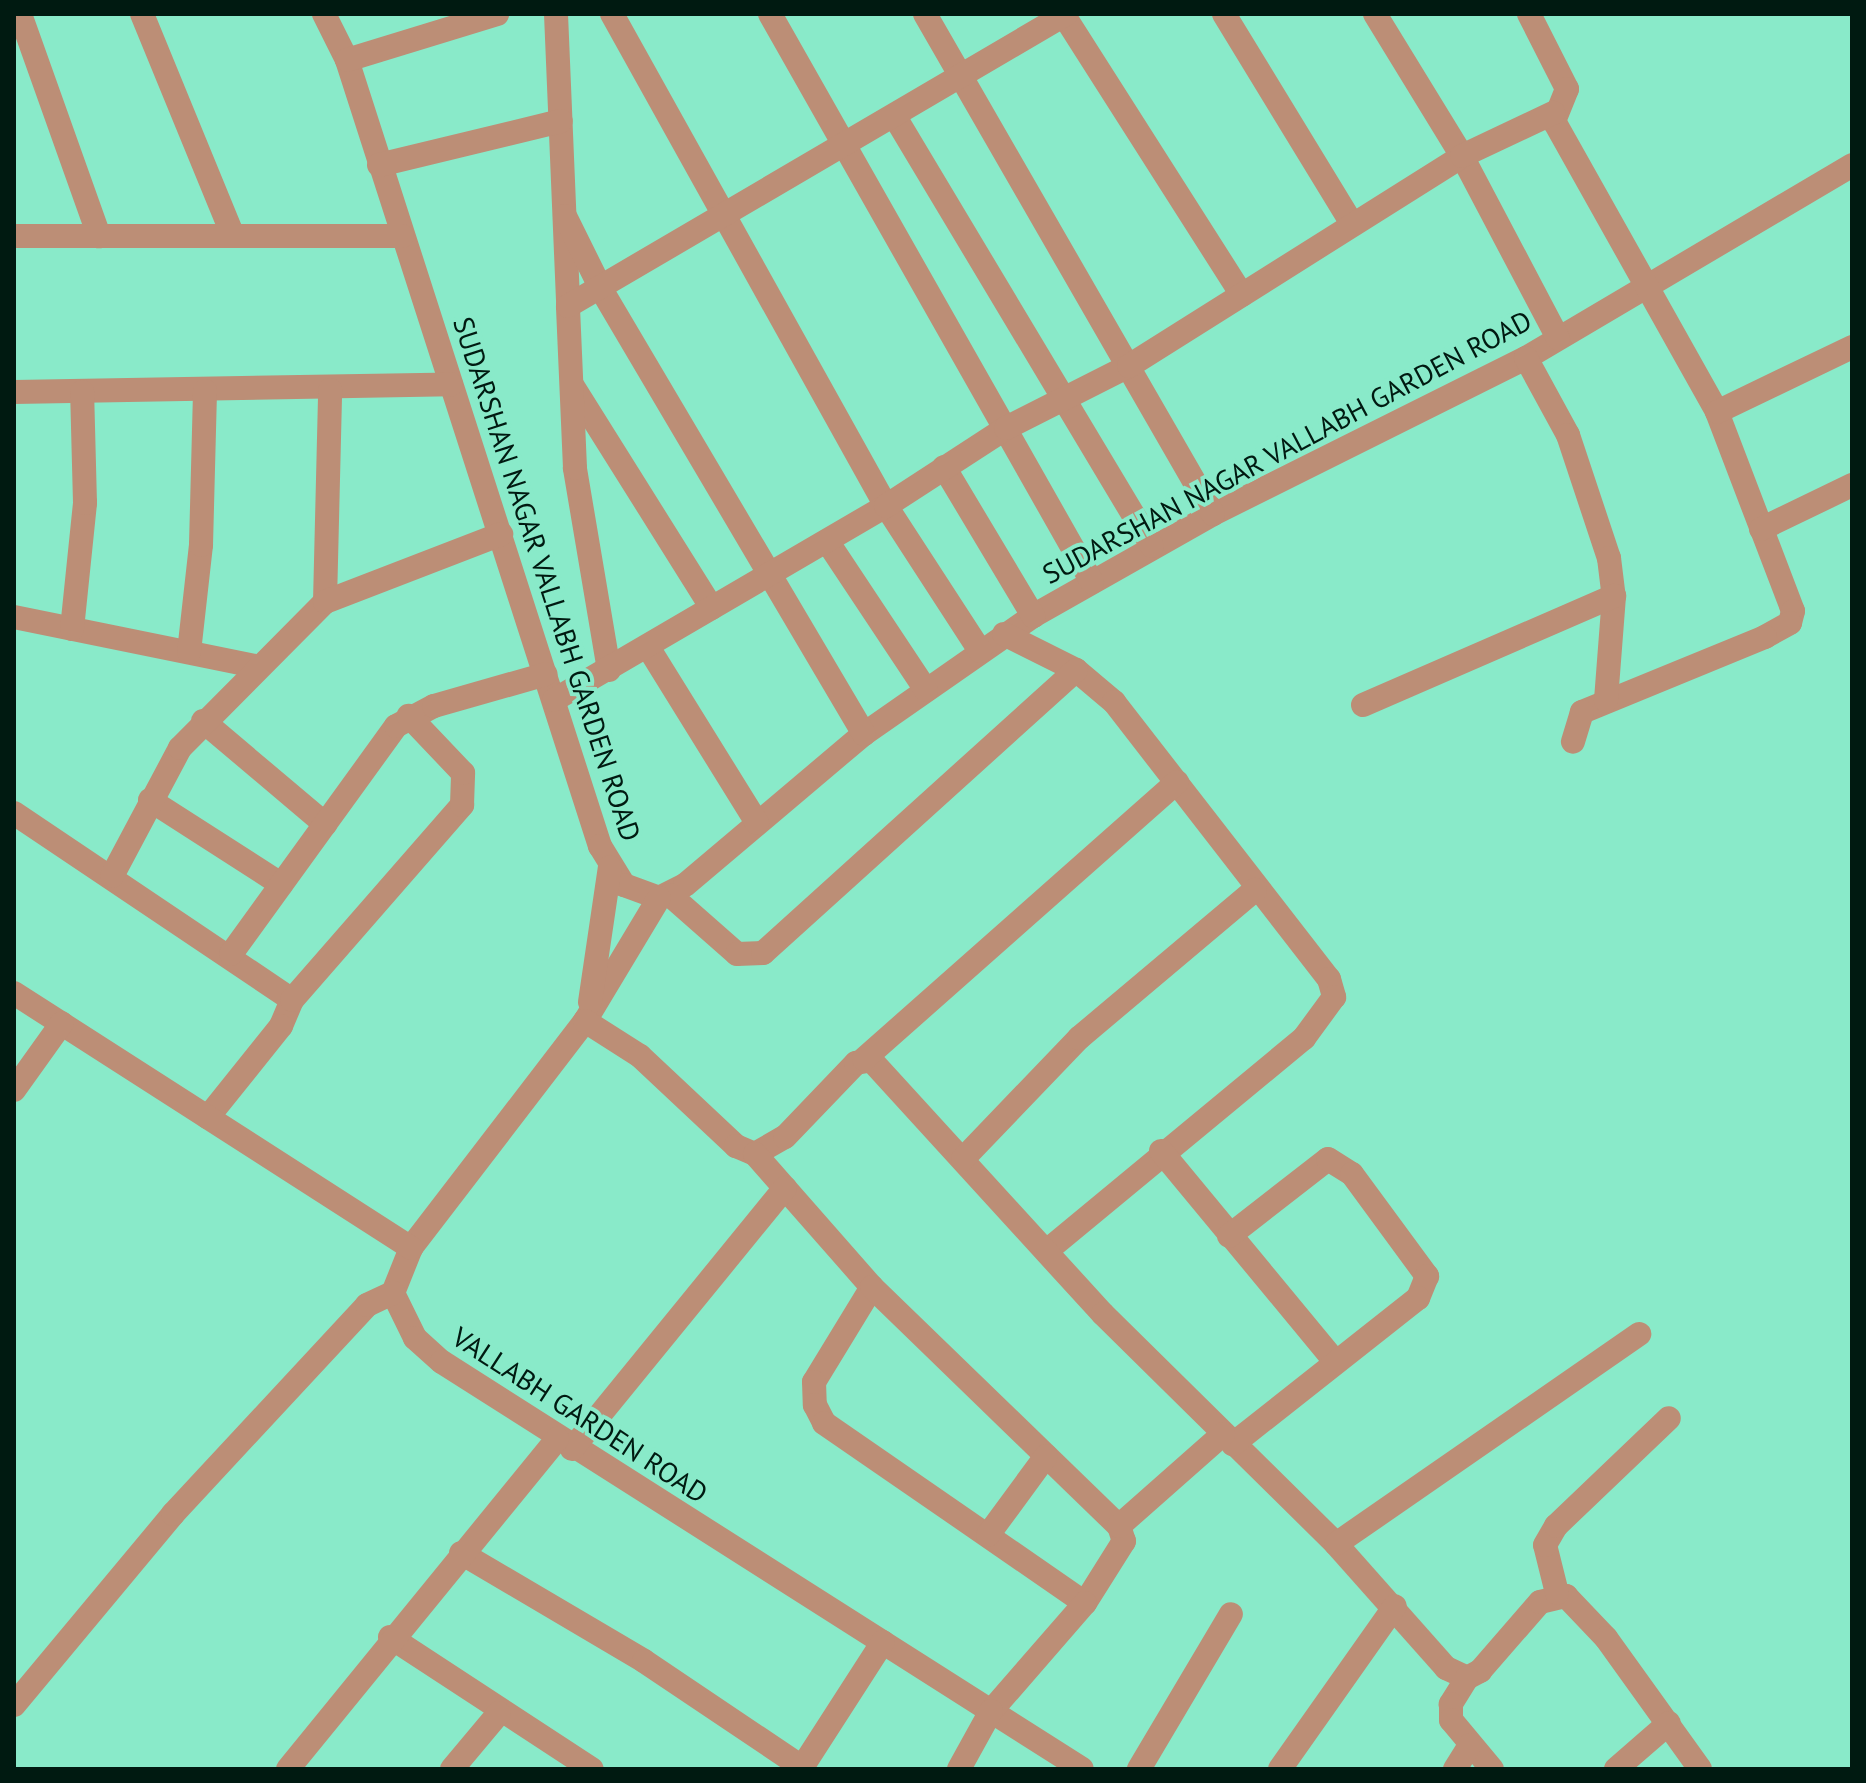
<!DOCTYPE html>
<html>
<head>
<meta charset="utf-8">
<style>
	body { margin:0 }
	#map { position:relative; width:1866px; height:1783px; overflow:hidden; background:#89eac9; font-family:"PT Sans",sans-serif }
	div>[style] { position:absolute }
	.minor>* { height:24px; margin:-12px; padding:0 12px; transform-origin:12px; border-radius:12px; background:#bc8e76 }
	span { translate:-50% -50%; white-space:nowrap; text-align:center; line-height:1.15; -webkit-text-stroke:8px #89eac9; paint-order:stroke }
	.street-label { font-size:28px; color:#001a11 }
	.frame { position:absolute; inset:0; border:16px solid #001a11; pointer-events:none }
</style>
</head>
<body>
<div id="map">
	<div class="minor">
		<i style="left:20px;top:14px;width:236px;rotate:70.4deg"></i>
		<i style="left:142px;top:14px;width:240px;rotate:67.7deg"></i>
		<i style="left:324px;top:14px;width:51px;rotate:63.4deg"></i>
		<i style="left:347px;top:60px;width:826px;rotate:72.16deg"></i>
		<i style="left:600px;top:846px;width:46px;rotate:58.4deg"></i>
		<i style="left:624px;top:885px;width:37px;rotate:20deg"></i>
		<i style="left:659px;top:898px;width:29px;rotate:-27deg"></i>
		<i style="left:685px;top:885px;width:234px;rotate:-40.2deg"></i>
		<i style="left:864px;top:734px;width:206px;rotate:-34.9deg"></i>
		<i style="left:1033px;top:616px;width:207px;rotate:-29.5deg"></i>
		<i style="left:1213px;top:514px;width:350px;rotate:-26.5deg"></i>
		<i style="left:1526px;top:358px;width:379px;rotate:-30.6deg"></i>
		<i style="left:556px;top:14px;width:292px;rotate:87.6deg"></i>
		<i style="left:612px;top:14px;width:563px;rotate:60.89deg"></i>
		<i style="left:886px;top:506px;width:173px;rotate:57deg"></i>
		<i style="left:770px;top:14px;width:653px;rotate:60.45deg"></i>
		<i style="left:925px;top:14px;width:577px;rotate:60.06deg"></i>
		<i style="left:1063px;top:14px;width:333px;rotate:57.5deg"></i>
		<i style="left:1224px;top:14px;width:246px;rotate:58.6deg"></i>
		<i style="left:1375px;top:14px;width:167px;rotate:58.5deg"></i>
		<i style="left:1462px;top:156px;width:206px;rotate:62.2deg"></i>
		<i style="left:1529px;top:14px;width:84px;rotate:63.1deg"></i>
		<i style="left:1567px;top:89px;width:35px;rotate:112deg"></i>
		<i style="left:1554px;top:121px;width:334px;rotate:60.7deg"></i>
		<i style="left:1717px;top:412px;width:213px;rotate:69.1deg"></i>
		<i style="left:1793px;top:611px;width:12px;rotate:104deg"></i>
		<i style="left:1790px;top:623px;width:29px;rotate:151deg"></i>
		<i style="left:1765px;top:637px;width:198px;rotate:157.7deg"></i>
		<i style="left:1582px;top:712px;width:31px;rotate:107deg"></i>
		<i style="left:347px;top:60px;width:157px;rotate:-17deg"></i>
		<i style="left:895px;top:117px;width:500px;rotate:59.08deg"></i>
		<i style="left:379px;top:165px;width:187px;rotate:-13.6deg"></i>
		<i style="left:565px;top:216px;width:81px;rotate:63.7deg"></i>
		<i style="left:601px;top:289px;width:517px;rotate:59.42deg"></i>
		<i style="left:14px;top:236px;width:388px"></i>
		<i style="left:1526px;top:358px;width:88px;rotate:61.4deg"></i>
		<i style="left:1568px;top:435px;width:130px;rotate:71.6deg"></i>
		<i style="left:1609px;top:558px;width:38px;rotate:83deg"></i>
		<i style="left:1614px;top:596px;width:105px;rotate:94.4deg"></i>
		<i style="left:572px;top:385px;width:263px;rotate:57.9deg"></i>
		<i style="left:14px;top:392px;width:437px;rotate:-1deg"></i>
		<i style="left:1717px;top:412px;width:150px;rotate:-25.7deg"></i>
		<i style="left:944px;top:467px;width:174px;rotate:59.1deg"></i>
		<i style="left:1761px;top:529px;width:101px;rotate:-25.8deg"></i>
		<i style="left:827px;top:541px;width:179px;rotate:56.4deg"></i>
		<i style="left:325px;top:602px;width:212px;rotate:-88.6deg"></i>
		<i style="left:14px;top:617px;width:250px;rotate:11.5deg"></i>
		<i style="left:72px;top:629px;width:127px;rotate:-84.1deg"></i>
		<i style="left:85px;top:503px;width:111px;rotate:-91.5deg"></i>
		<i style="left:1004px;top:634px;width:80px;rotate:26.6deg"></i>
		<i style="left:1076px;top:670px;width:50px;rotate:40.1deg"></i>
		<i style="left:1114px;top:702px;width:351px;rotate:52.2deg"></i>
		<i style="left:1329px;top:979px;width:19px;rotate:74deg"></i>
		<i style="left:1334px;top:997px;width:51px;rotate:126.2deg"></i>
		<i style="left:1304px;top:1038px;width:332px;rotate:140.4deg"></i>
		<i style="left:648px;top:647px;width:207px;rotate:58.2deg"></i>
		<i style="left:189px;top:652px;width:108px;rotate:-83.6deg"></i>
		<i style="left:201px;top:545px;width:154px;rotate:-88.5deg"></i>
		<i style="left:609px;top:670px;width:205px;rotate:-99.6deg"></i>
		<i style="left:575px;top:468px;width:162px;rotate:-92.5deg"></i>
		<i style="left:568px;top:306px;width:577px;rotate:-30.39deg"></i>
		<i style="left:554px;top:700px;width:385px;rotate:-30.3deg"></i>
		<i style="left:886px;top:506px;width:143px;rotate:-33deg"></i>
		<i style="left:1006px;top:428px;width:138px;rotate:-26.8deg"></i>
		<i style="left:1129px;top:366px;width:394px;rotate:-32.2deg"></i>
		<i style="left:1462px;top:156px;width:101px;rotate:-25.3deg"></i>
		<i style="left:1363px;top:705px;width:274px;rotate:-23.5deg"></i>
		<i style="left:203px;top:721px;width:160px;rotate:40.2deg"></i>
		<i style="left:150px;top:800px;width:156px;rotate:32.7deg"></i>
		<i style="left:14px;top:813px;width:335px;rotate:33.9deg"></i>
		<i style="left:292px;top:1000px;width:28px;rotate:113deg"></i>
		<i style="left:281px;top:1026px;width:117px;rotate:128.7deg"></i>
		<i style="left:112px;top:876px;width:145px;rotate:-62deg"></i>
		<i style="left:180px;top:748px;width:206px;rotate:-45.2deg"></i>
		<i style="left:325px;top:602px;width:189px;rotate:-21.1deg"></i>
		<i style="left:670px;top:895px;width:89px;rotate:41.4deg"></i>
		<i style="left:737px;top:954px;width:26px;rotate:-2deg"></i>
		<i style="left:763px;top:953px;width:422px;rotate:-42.1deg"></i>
		<i style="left:659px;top:898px;width:144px;rotate:121deg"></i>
		<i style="left:585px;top:1021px;width:286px;rotate:127.5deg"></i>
		<i style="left:411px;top:1248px;width:48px;rotate:111.8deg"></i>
		<i style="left:393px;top:1293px;width:50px;rotate:63.9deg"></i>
		<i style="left:415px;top:1338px;width:36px;rotate:42deg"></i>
		<i style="left:442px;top:1362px;width:758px;rotate:32.45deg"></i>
		<i style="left:231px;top:954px;width:281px;rotate:-54.1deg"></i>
		<i style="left:396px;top:726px;width:43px;rotate:-27.8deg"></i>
		<i style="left:434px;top:706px;width:116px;rotate:-15.9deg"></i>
		<i style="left:14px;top:993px;width:472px;rotate:32.7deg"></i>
		<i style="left:292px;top:1000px;width:259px;rotate:-48.9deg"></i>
		<i style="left:462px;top:805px;width:32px;rotate:-88deg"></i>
		<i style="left:463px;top:773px;width:79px;rotate:-133.5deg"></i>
		<i style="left:590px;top:1002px;width:136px;rotate:-81.6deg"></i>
		<i style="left:585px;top:1021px;width:65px;rotate:32.5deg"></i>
		<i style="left:640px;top:1056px;width:132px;rotate:43.2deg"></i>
		<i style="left:736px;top:1146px;width:21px;rotate:23deg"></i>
		<i style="left:755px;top:1154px;width:34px;rotate:-30deg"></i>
		<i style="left:785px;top:1137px;width:103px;rotate:-46.2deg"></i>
		<i style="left:856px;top:1063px;width:15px;rotate:-11deg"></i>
		<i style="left:871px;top:1060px;width:344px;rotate:47.6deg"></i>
		<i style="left:1103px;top:1314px;width:327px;rotate:44.6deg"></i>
		<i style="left:1336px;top:1544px;width:166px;rotate:48.4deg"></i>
		<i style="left:1446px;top:1668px;width:23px;rotate:25deg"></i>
		<i style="left:1467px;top:1678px;width:15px;rotate:-28deg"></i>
		<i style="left:1480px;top:1671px;width:91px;rotate:-49deg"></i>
		<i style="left:1540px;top:1602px;width:27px;rotate:-13deg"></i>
		<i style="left:1566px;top:1596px;width:58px;rotate:46.4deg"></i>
		<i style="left:1606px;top:1638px;width:161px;rotate:54.3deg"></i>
		<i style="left:864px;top:1059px;width:418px;rotate:-41.5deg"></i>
		<i style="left:14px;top:1090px;width:82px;rotate:-54.4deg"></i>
		<i style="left:1161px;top:1151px;width:271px;rotate:50.4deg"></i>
		<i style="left:755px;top:1154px;width:177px;rotate:48.7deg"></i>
		<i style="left:872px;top:1287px;width:111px;rotate:121.4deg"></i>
		<i style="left:814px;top:1382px;width:23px;rotate:88deg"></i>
		<i style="left:815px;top:1405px;width:20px;rotate:63deg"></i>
		<i style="left:824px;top:1423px;width:317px;rotate:34.6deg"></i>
		<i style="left:963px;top:1159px;width:168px;rotate:-46.2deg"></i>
		<i style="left:1079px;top:1038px;width:230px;rotate:-40.1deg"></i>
		<i style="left:1229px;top:1236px;width:125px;rotate:-37.9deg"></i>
		<i style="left:1328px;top:1159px;width:28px;rotate:32deg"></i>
		<i style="left:1352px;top:1174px;width:127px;rotate:53.7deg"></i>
		<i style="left:1427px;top:1276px;width:24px;rotate:112deg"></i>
		<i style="left:1418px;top:1298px;width:236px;rotate:141.7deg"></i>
		<i style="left:872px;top:1287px;width:344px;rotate:44.1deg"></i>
		<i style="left:1119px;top:1526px;width:16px;rotate:72deg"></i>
		<i style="left:1124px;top:1541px;width:73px;rotate:122.2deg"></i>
		<i style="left:1085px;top:1603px;width:143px;rotate:131deg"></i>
		<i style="left:991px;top:1711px;width:66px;rotate:118.9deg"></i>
		<i style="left:572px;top:1449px;width:337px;rotate:-50.8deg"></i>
		<i style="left:1119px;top:1526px;width:139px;rotate:-41.5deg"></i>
		<i style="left:988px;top:1535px;width:98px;rotate:-53.7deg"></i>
		<i style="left:1336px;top:1544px;width:369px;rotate:-34.7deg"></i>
		<i style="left:461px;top:1553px;width:212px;rotate:30.5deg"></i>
		<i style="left:644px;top:1661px;width:190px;rotate:33.9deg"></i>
		<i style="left:1557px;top:1593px;width:49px;rotate:-104deg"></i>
		<i style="left:1545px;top:1545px;width:22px;rotate:-60deg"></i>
		<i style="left:1556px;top:1526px;width:156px;rotate:-43.7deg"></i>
		<i style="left:390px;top:1637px;width:241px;rotate:33.2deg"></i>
		<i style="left:1467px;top:1678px;width:31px;rotate:122deg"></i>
		<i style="left:1451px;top:1704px;width:16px;rotate:90deg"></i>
		<i style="left:1451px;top:1720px;width:64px;rotate:50.1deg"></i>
		<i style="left:14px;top:1705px;width:249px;rotate:-50.2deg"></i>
		<i style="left:173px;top:1514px;width:285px;rotate:-47.1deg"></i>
		<i style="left:367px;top:1305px;width:29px;rotate:-25deg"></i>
		<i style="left:288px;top:1769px;width:426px;rotate:-50.8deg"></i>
		<i style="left:452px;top:1769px;width:73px;rotate:-50deg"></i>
		<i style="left:801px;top:1769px;width:151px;rotate:-57.2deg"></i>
		<i style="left:1139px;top:1769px;width:180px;rotate:-59.3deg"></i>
		<i style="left:1280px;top:1769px;width:199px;rotate:-54.8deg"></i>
		<i style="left:1455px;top:1769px;width:28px;rotate:-58deg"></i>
		<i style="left:1616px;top:1769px;width:70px;rotate:-41deg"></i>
	</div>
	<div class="street-label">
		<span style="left:1287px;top:447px;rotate:-28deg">SUDARSHAN NAGAR VALLABH GARDEN ROAD</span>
		<span style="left:547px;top:579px;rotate:72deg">SUDARSHAN NAGAR VALLABH GARDEN ROAD</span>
		<span style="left:580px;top:1415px;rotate:33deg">VALLABH GARDEN ROAD</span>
	</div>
	<div class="frame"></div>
</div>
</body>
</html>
